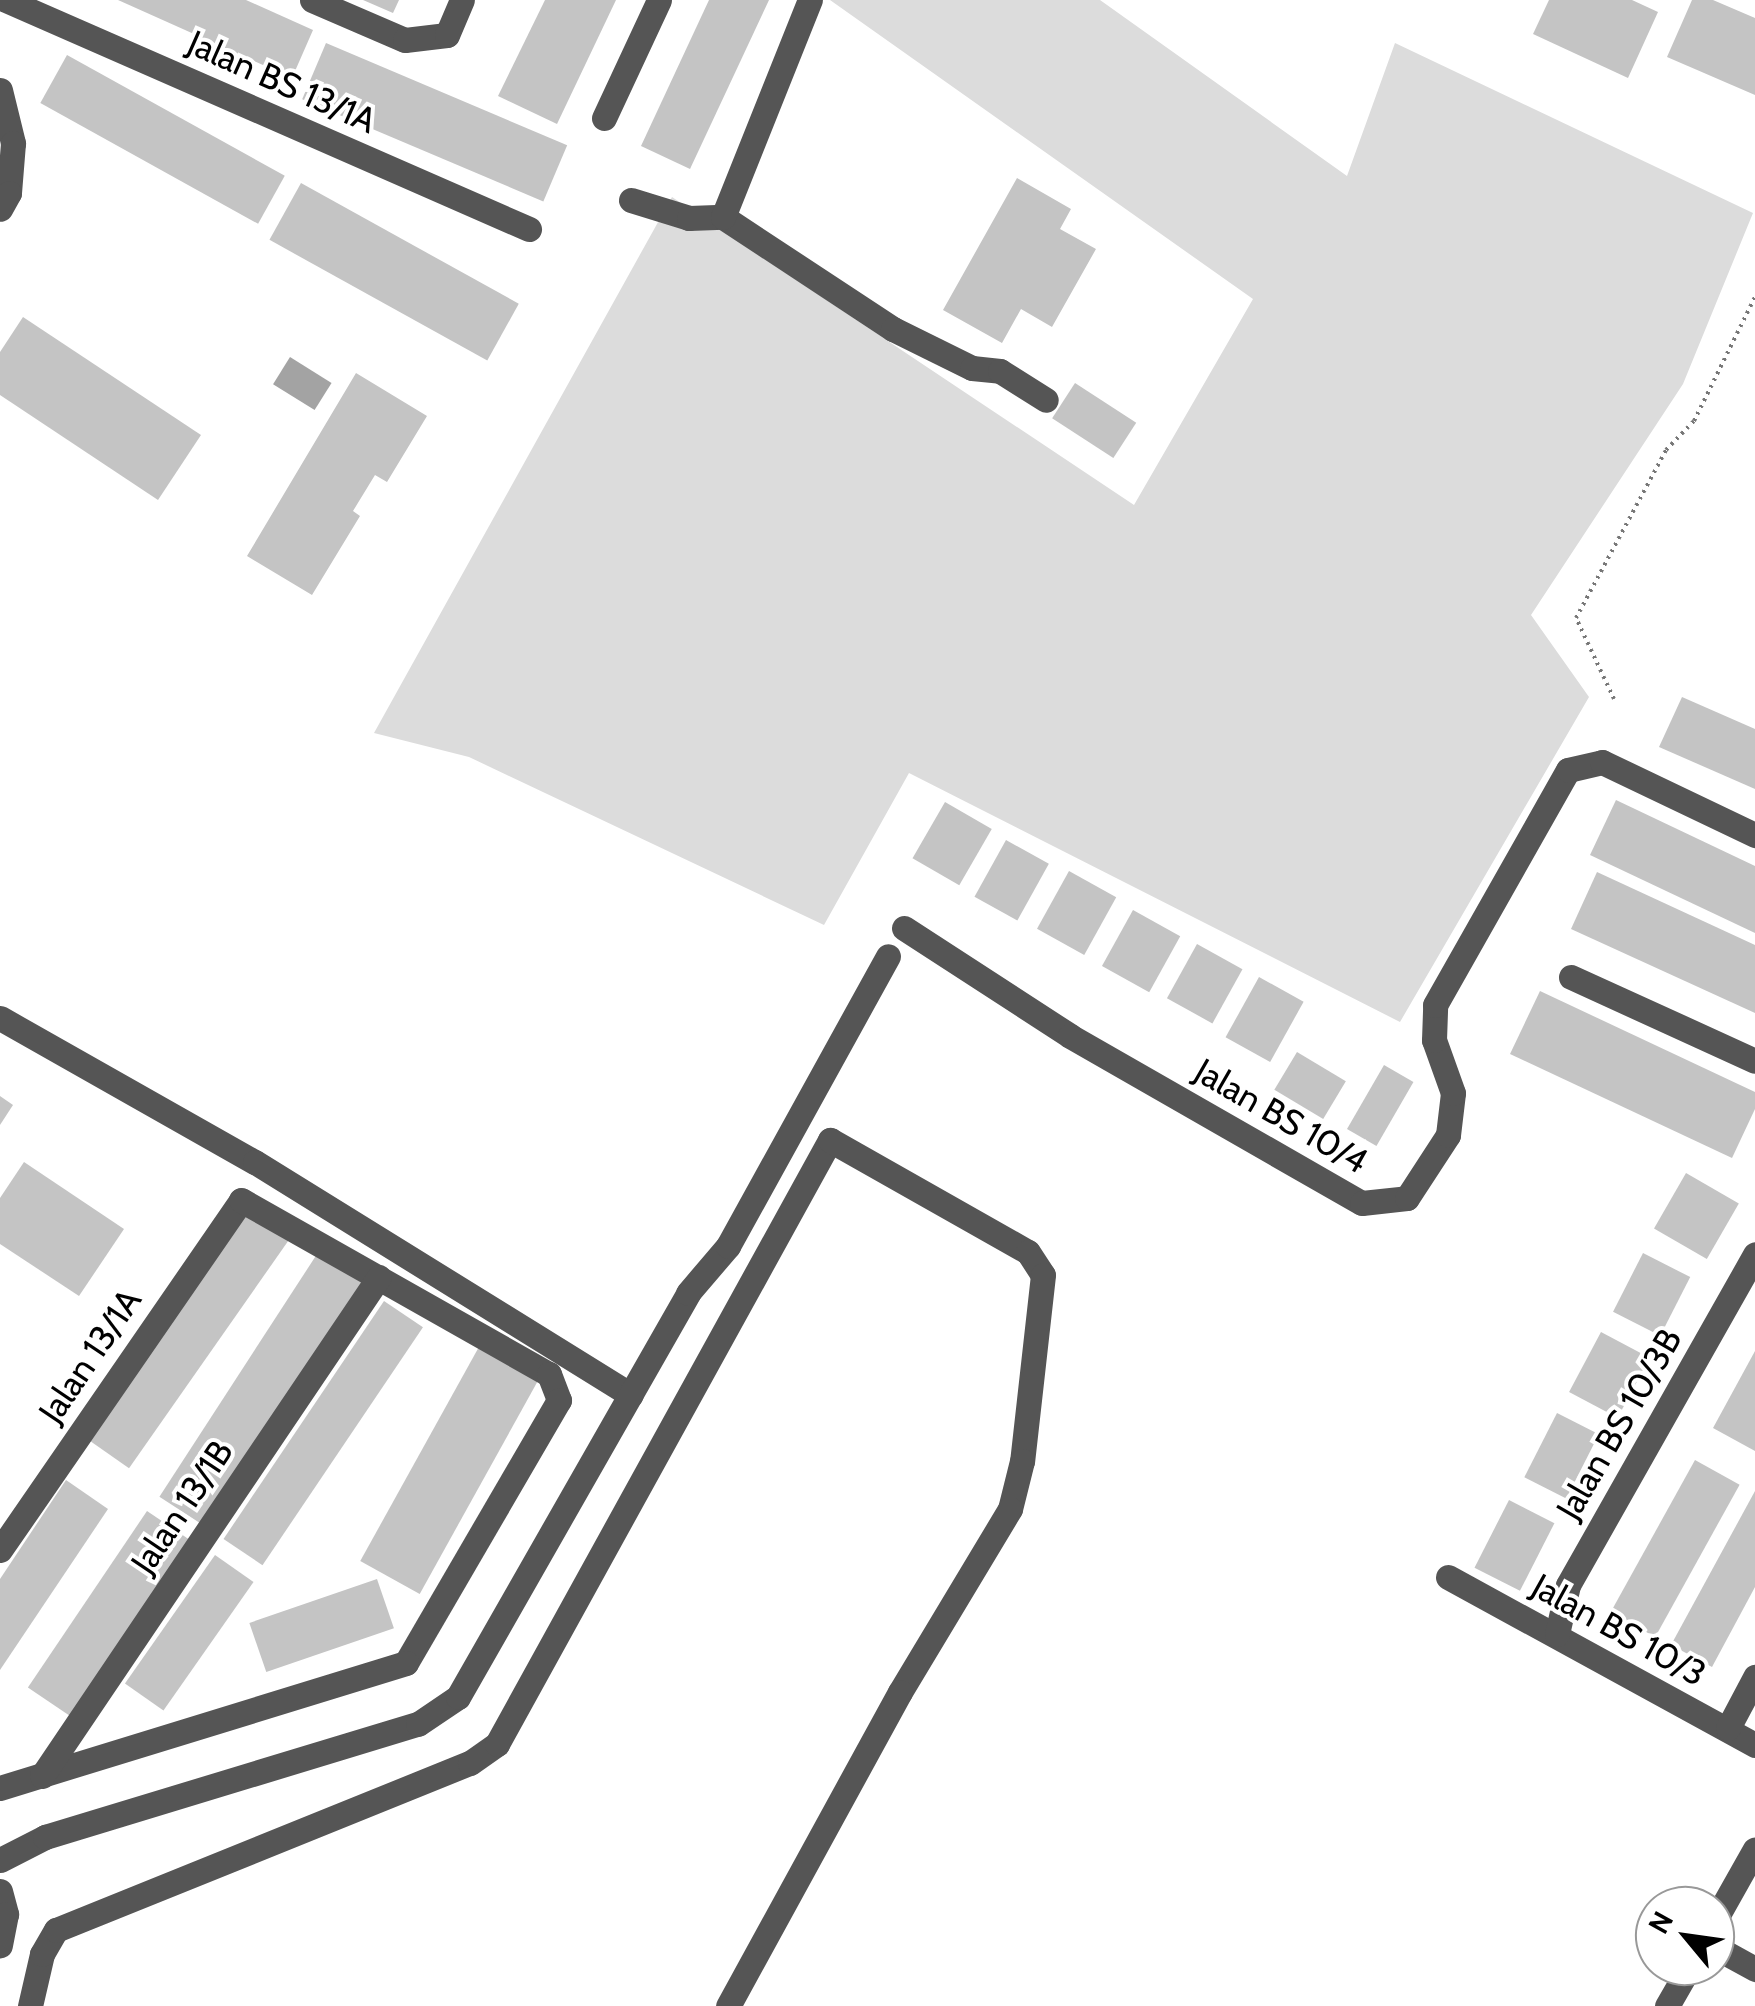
<!DOCTYPE html>
<html>
<head>
<meta charset="utf-8">
<style>
	body { margin:0 }
	#map { position:relative; width:1755px; height:2006px; overflow:hidden; background:#fff; font-family:Cabin,sans-serif }
	div>[style] { position:absolute }
	.green>* { inset:0; background:#dcdcdc }
	.water>* { inset:0; background:#a3a3a3; transform-origin:0 0 }
	.building>* { inset:0; background:#c4c4c4; transform-origin:0 0 }
	.path>* { height:4px; margin-top:-2px; transform-origin:0; background:repeating-linear-gradient(90deg,#777 0 2.5px,transparent 0 7.5px) }
	.minor>* { height:25px; margin:-12.5px; padding:0 12.5px; transform-origin:12.5px; border-radius:12.5px; background:#555 }
	span { translate:-50% -50%; white-space:nowrap; text-align:center; line-height:1.15; -webkit-text-stroke:8px #fff; paint-order:stroke }
	.street-label { font-size:35px; color:#000 }
	.north { position:absolute; left:1635px; top:1886px; width:100px; height:100px; box-sizing:border-box; background:#fff; border:2px solid #999; border-radius:50%; rotate:299deg; font-size:28px; font-weight:700; line-height:40px; text-align:center; color:#000 }
	.north::after { content:''; display:block; margin:auto; width:35px; height:45px; background:#000; clip-path:polygon(50% 0,100% 100%,50% 72%,0 100%) }
</style>
</head>
<body>
<div id="map">
	<div class="green">
		<i style="clip-path:polygon(830px 0,1100px 0,1347px 176px,1395px 43px,1753px 213px,1683px 384px,1531px 615px,1589px 697px,1400px 1022px,909px 773px,824px 925px,469px 757px,374px 733px,672px 197px,1134px 505px,1253px 299px)"></i>
	</div>
	<div class="water">
		<i style="left:290px;top:357px;width:49px;height:32px;rotate:32deg"></i>
	</div>
	<div class="building">
		<i style="clip-path:polygon(118px 0,246px 0,313px 30px,292px 78px)"></i>
		<i style="clip-path:polygon(363px 0,399px 0,393px 13px)"></i>
		<i style="clip-path:polygon(545px 0,616px 0,557px 124px,498px 96px)"></i>
		<i style="clip-path:polygon(709px 0,769px 0,690px 169px,641px 146px)"></i>
		<i style="clip-path:polygon(1549px 0,1632px 0,1658px 12px,1628px 78px,1533px 34px)"></i>
		<i style="clip-path:polygon(1692px 0,1713px 0,1755px 18px,1755px 95px,1667px 57px)"></i>
		<i style="left:326px;top:43px;width:262px;height:61px;rotate:23deg"></i>
		<i style="left:67px;top:55px;width:249px;height:55px;rotate:29deg"></i>
		<i style="clip-path:polygon(1017px 178px,1071px 209px,1060px 229px,1096px 249px,1052px 327px,1021px 309px,1002px 343px,943px 310px)"></i>
		<i style="left:301px;top:183px;width:249px;height:65px;rotate:29deg"></i>
		<i style="clip-path:polygon(23px 317px,201px 435px,158px 500px,0 395px,0 352px)"></i>
		<i style="clip-path:polygon(356px 373px,427px 416px,387px 482px,375px 475px,353px 511px,360px 516px,312px 595px,247px 556px)"></i>
		<i style="left:1075px;top:383px;width:73px;height:42px;rotate:33deg"></i>
		<i style="clip-path:polygon(1682px 697px,1755px 729px,1755px 789px,1659px 747px)"></i>
		<i style="clip-path:polygon(1616px 800px,1755px 866px,1755px 933px,1590px 855px)"></i>
		<i style="left:945px;top:802px;width:54px;height:65px;rotate:30deg"></i>
		<i style="left:1006px;top:840px;width:49px;height:65px;rotate:29deg"></i>
		<i style="left:1069px;top:871px;width:54px;height:66px;rotate:29deg"></i>
		<i style="clip-path:polygon(1597px 872px,1755px 945px,1755px 1013px,1571px 929px)"></i>
		<i style="left:1133px;top:910px;width:54px;height:64px;rotate:29deg"></i>
		<i style="left:1197px;top:944px;width:52px;height:62px;rotate:29deg"></i>
		<i style="left:1259px;top:977px;width:51px;height:69px;rotate:29deg"></i>
		<i style="clip-path:polygon(1540px 991px,1755px 1092px,1755px 1109px,1732px 1158px,1510px 1054px)"></i>
		<i style="left:1297px;top:1052px;width:57px;height:44px;rotate:31deg"></i>
		<i style="left:1384px;top:1065px;width:34px;height:74px;rotate:30deg"></i>
		<i style="clip-path:polygon(0 1096px,13px 1105px,0 1125px)"></i>
		<i style="clip-path:polygon(24px 1162px,124px 1229px,79px 1296px,0 1244px,0 1198px)"></i>
		<i style="left:1686px;top:1173px;width:61px;height:64px;rotate:30deg"></i>
		<i style="left:249px;top:1208px;width:51px;height:282px;rotate:35deg"></i>
		<i style="left:319px;top:1251px;width:54px;height:293px;rotate:33deg"></i>
		<i style="left:1643px;top:1253px;width:53px;height:66px;rotate:27deg"></i>
		<i style="left:384px;top:1301px;width:47px;height:287px;rotate:34deg"></i>
		<i style="left:1601px;top:1332px;width:55px;height:68px;rotate:28deg"></i>
		<i style="left:480px;top:1345px;width:68px;height:247px;rotate:29deg"></i>
		<i style="clip-path:polygon(1755px 1351px,1755px 1451px,1713px 1428px)"></i>
		<i style="left:1557px;top:1413px;width:47px;height:72px;rotate:27deg"></i>
		<i style="left:1695px;top:1460px;width:51px;height:174px;rotate:29deg"></i>
		<i style="clip-path:polygon(66px 1480px,108px 1509px,0 1670px,0 1579px)"></i>
		<i style="clip-path:polygon(1755px 1491px,1755px 1587px,1712px 1667px,1671px 1645px)"></i>
		<i style="left:1509px;top:1500px;width:51px;height:76px;rotate:27deg"></i>
		<i style="left:147px;top:1511px;width:54px;height:213px;rotate:34deg"></i>
		<i style="left:215px;top:1555px;width:47px;height:157px;rotate:35deg"></i>
		<i style="left:377px;top:1579px;width:52px;height:135px;rotate:71deg"></i>
	</div>
	<div class="path">
		<i style="left:1614px;top:699px;width:89px;rotate:-115.1deg"></i>
		<i style="left:1576px;top:618px;width:191px;rotate:-61.8deg"></i>
		<i style="left:1666px;top:450px;width:40px;rotate:-46deg"></i>
		<i style="left:1694px;top:421px;width:138px;rotate:-63.8deg"></i>
	</div>
	<div class="minor">
		<i style="left:6px;top:0;width:571px;rotate:23.65deg"></i>
		<i style="left:312px;top:0;width:101px;rotate:23.3deg"></i>
		<i style="left:405px;top:40px;width:42px;rotate:-6.8deg"></i>
		<i style="left:447px;top:35px;width:38px;rotate:-67deg"></i>
		<i style="left:0;top:90px;width:55px;rotate:76.2deg"></i>
		<i style="left:13px;top:143px;width:50px;rotate:94.6deg"></i>
		<i style="left:9px;top:193px;width:18px;rotate:119deg"></i>
		<i style="left:604px;top:118px;width:130px;rotate:-65deg"></i>
		<i style="left:631px;top:200px;width:61px;rotate:17.2deg"></i>
		<i style="left:689px;top:218px;width:34px;rotate:-2deg"></i>
		<i style="left:723px;top:217px;width:204px;rotate:33.4deg"></i>
		<i style="left:893px;top:329px;width:88px;rotate:26.3deg"></i>
		<i style="left:972px;top:368px;width:28px;rotate:6deg"></i>
		<i style="left:1000px;top:371px;width:54px;rotate:32.2deg"></i>
		<i style="left:723px;top:217px;width:234px;rotate:-68.2deg"></i>
		<i style="left:904px;top:928px;width:198px;rotate:33deg"></i>
		<i style="left:1070px;top:1036px;width:336px;rotate:29.8deg"></i>
		<i style="left:1362px;top:1203px;width:45px;rotate:-6.3deg"></i>
		<i style="left:1407px;top:1198px;width:75px;rotate:-56.9deg"></i>
		<i style="left:1448px;top:1135px;width:42px;rotate:-83.2deg"></i>
		<i style="left:1453px;top:1093px;width:56px;rotate:-109.7deg"></i>
		<i style="left:1434px;top:1040px;width:35px;rotate:-88deg"></i>
		<i style="left:1435px;top:1005px;width:270px;rotate:-60.5deg"></i>
		<i style="left:1568px;top:770px;width:35px;rotate:-13deg"></i>
		<i style="left:1602px;top:762px;width:170px;rotate:25.5deg"></i>
		<i style="left:1571px;top:977px;width:202px;rotate:24.5deg"></i>
		<i style="left:0;top:1018px;width:293px;rotate:29.5deg"></i>
		<i style="left:255px;top:1162px;width:442px;rotate:31.8deg"></i>
		<i style="left:0;top:1550px;width:425px;rotate:-55.4deg"></i>
		<i style="left:241px;top:1200px;width:354px;rotate:29.5deg"></i>
		<i style="left:549px;top:1374px;width:28px;rotate:69deg"></i>
		<i style="left:559px;top:1400px;width:304px;rotate:120.2deg"></i>
		<i style="left:406px;top:1663px;width:425px;rotate:162.9deg"></i>
		<i style="left:1448px;top:1577px;width:350px;rotate:28.7deg"></i>
		<i style="left:1557px;top:1634px;width:50px;rotate:-77.3deg"></i>
		<i style="left:1568px;top:1585px;width:380px;rotate:-60.5deg"></i>
		<i style="left:1728px;top:1728px;width:58px;rotate:-62.1deg"></i>
		<i style="left:42px;top:1776px;width:602px;rotate:-55.97deg"></i>
		<i style="left:0;top:1860px;width:51px;rotate:-27.1deg"></i>
		<i style="left:45px;top:1837px;width:390px;rotate:-16.9deg"></i>
		<i style="left:418px;top:1724px;width:48px;rotate:-34deg"></i>
		<i style="left:458px;top:1697px;width:465px;rotate:-60.3deg"></i>
		<i style="left:688px;top:1293px;width:62px;rotate:-49.6deg"></i>
		<i style="left:728px;top:1246px;width:331px;rotate:-61.1deg"></i>
		<i style="left:0;top:1891px;width:24px;rotate:75deg"></i>
		<i style="left:6px;top:1914px;width:32px;rotate:101deg"></i>
		<i style="left:1715px;top:1920px;width:81px;rotate:-60.6deg"></i>
		<i style="left:1715px;top:1947px;width:46px;rotate:28.8deg"></i>
		<i style="left:30px;top:2006px;width:53px;rotate:-77deg"></i>
		<i style="left:42px;top:1954px;width:28px;rotate:-60deg"></i>
		<i style="left:56px;top:1930px;width:446px;rotate:-22deg"></i>
		<i style="left:470px;top:1763px;width:33px;rotate:-35deg"></i>
		<i style="left:497px;top:1744px;width:690px;rotate:-61.13deg"></i>
		<i style="left:830px;top:1140px;width:227px;rotate:29.5deg"></i>
		<i style="left:1028px;top:1252px;width:27px;rotate:57deg"></i>
		<i style="left:1043px;top:1275px;width:187px;rotate:96.4deg"></i>
		<i style="left:1022px;top:1461px;width:49px;rotate:104deg"></i>
		<i style="left:1010px;top:1509px;width:214px;rotate:121deg"></i>
		<i style="left:900px;top:1692px;width:358px;rotate:118.7deg"></i>
		<i style="left:1667px;top:2006px;width:46px;rotate:-60.1deg"></i>
	</div>
	<div class="street-label">
		<span style="left:282px;top:82px;rotate:24deg">Jalan BS 13/1A</span>
		<span style="left:1281px;top:1116px;rotate:30deg">Jalan BS 10/4</span>
		<span style="left:90px;top:1356px;rotate:-56deg">Jalan 13/1A</span>
		<span style="left:1619px;top:1424px;rotate:-60deg">Jalan BS 10/3B</span>
		<span style="left:182px;top:1507px;rotate:-56deg">Jalan 13/1B</span>
		<span style="left:1619px;top:1630px;rotate:29deg">Jalan BS 10/3</span>
	</div>
	<div class="north">N</div>
</div>
</body>
</html>
